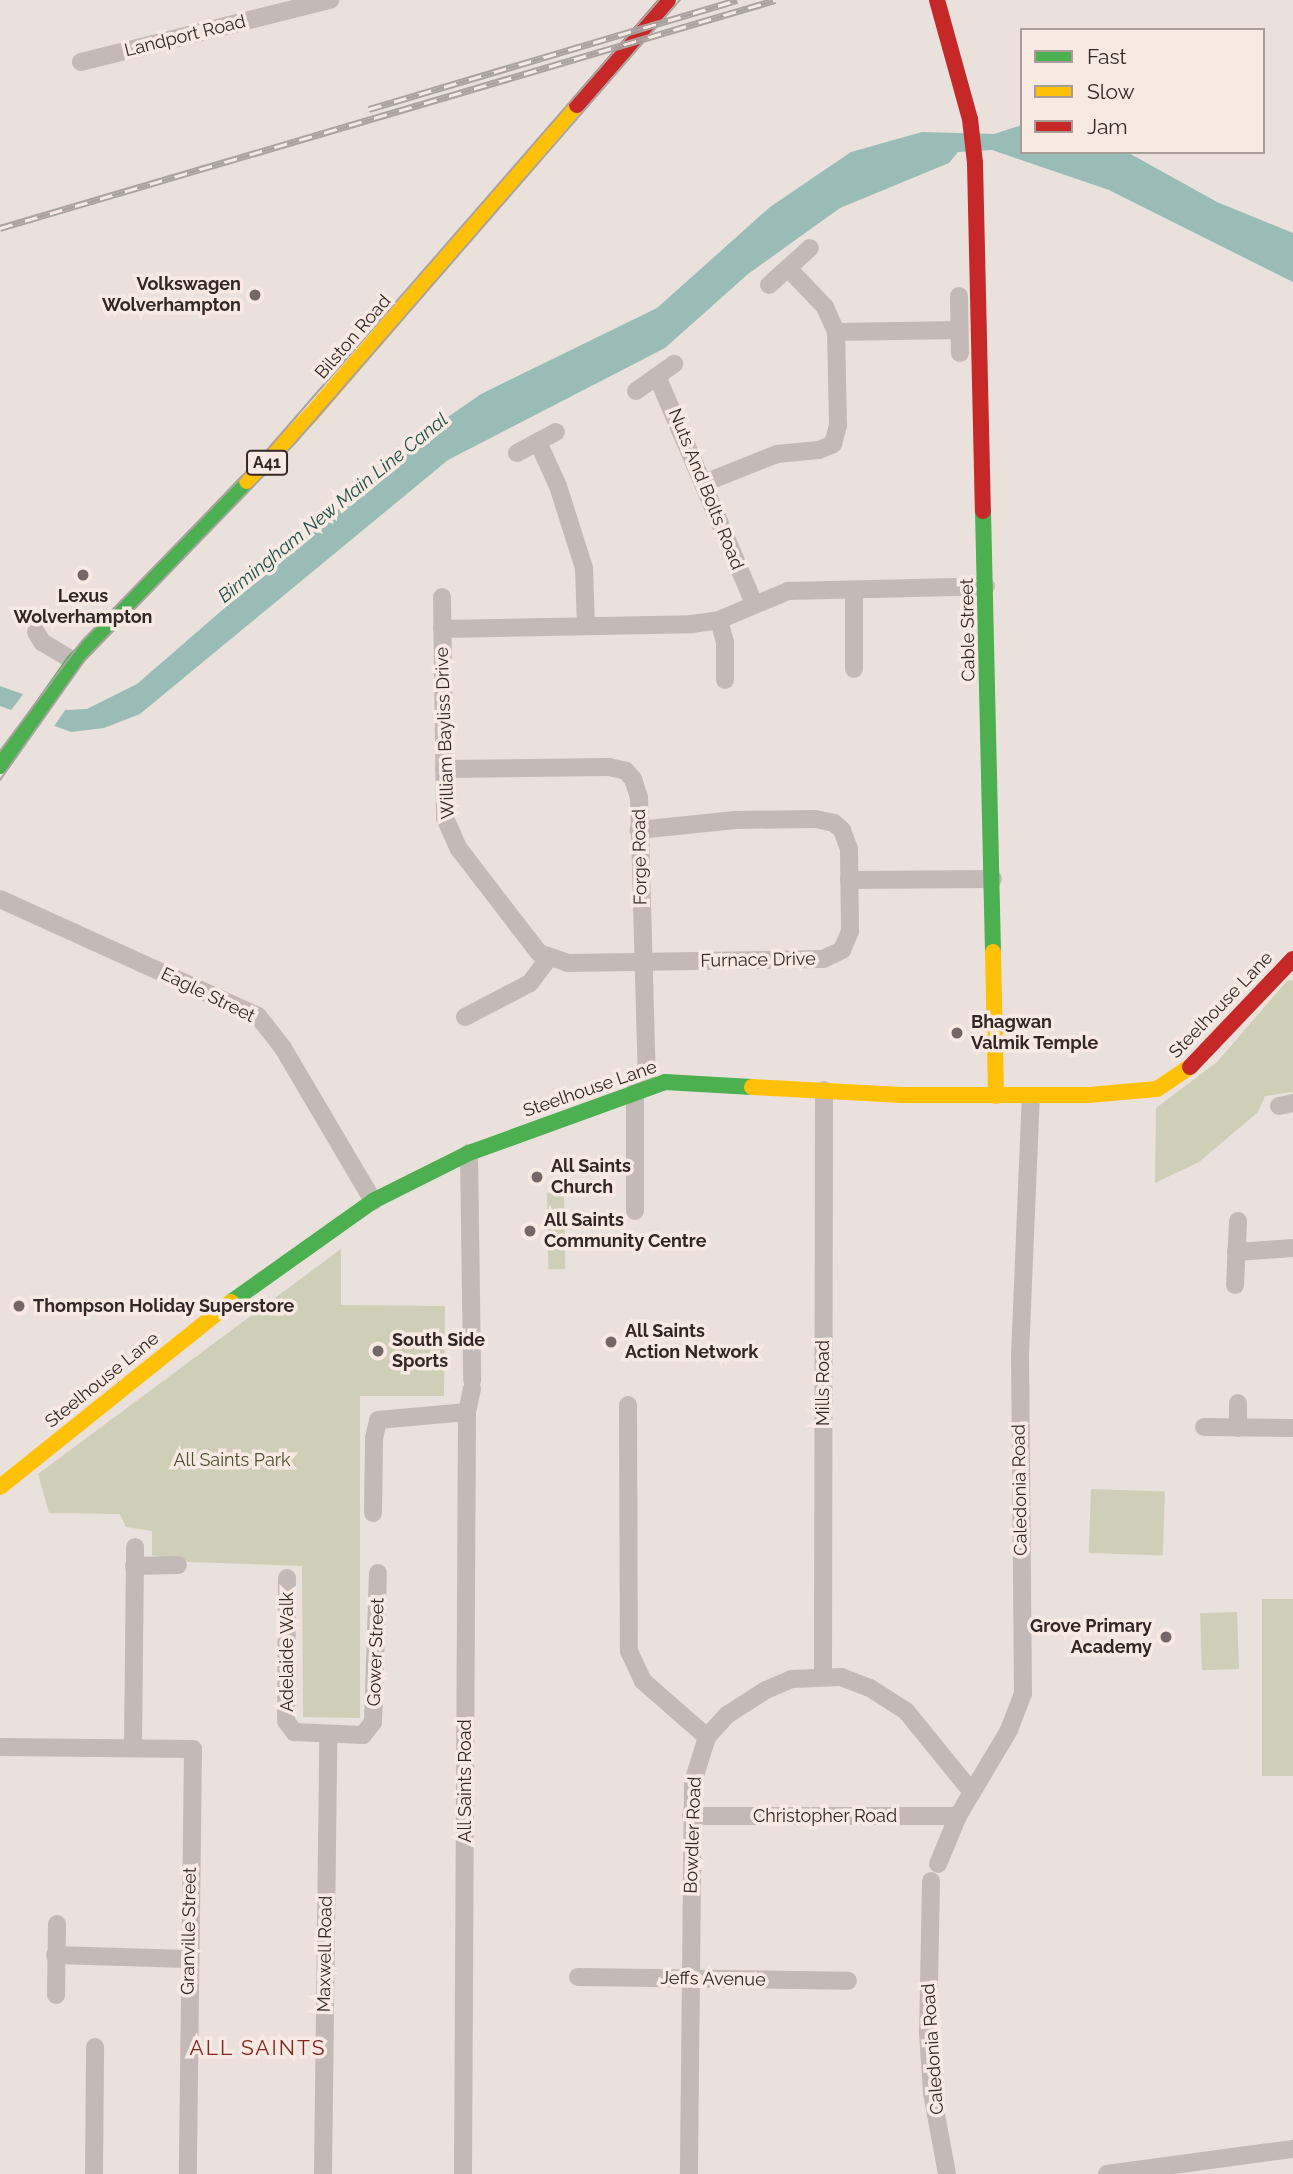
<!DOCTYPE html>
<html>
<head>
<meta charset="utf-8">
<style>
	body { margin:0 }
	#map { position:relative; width:1293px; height:2174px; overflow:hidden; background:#eae1dd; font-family:Raleway,sans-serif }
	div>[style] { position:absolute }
	.green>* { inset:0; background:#cfceb7; transform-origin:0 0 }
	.water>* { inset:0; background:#9abcb6 }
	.pier>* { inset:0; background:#eae1dd }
	.street>* { height:18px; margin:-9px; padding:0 9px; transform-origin:9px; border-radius:9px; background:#c3bab7 }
	.fast>* { height:16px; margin:-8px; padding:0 8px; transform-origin:8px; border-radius:8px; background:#4caf50 }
	.slow>* { height:16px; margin:-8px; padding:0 8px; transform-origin:8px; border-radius:8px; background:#ffc107 }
	.jam>* { height:16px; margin:-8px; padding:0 8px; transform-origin:8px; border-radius:8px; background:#c62828 }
	.tram>* { height:2px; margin:-1px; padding:0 1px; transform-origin:1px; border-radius:1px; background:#aaa3a1 }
	.rail>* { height:7px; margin-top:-3.5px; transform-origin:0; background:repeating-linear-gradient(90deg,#f8eae3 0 13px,#aaa3a1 0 26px); box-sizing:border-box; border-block:2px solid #aaa3a1 }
	.dots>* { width:19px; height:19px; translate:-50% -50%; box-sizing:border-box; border:4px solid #f8eae3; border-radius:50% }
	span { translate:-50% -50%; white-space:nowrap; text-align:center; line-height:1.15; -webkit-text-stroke:7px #f8eae3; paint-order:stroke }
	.shield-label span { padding:2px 5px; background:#f8eae3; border:2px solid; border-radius:5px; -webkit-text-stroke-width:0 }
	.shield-label { font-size:16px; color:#332725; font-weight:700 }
	.street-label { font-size:18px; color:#332725 }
	.poi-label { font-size:18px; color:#332725; font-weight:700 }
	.right { translate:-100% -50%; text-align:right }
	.left { translate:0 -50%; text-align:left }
	.park-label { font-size:18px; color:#4a512a }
	.water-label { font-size:19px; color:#1c534c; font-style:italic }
	.quarter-label { font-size:21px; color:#802520; letter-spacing:2px }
	.legend { position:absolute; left:1020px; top:28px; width:245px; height:126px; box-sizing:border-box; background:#f8eae3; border:2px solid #a99c97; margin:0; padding:9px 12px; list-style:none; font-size:21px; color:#332725 }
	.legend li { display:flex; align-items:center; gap:14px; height:35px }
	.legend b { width:35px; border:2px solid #a99c97 }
</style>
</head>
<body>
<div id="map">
	<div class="green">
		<i style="clip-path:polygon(1293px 980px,1293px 1092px,1265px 1096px,1258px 1112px,1199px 1162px,1155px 1183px,1156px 1108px,1217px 1062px,1287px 981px)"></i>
		<i style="left:564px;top:1193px;width:76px;height:17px;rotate:89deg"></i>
		<i style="clip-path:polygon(341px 1249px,341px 1305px,445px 1306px,444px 1396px,360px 1396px,360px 1718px,303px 1717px,302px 1566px,189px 1562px,152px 1555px,152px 1531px,126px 1527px,120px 1514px,49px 1513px,38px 1474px)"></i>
		<i style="left:1091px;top:1489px;width:74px;height:64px;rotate:2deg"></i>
		<i style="left:1262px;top:1599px;width:31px;height:177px"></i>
		<i style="left:1237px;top:1612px;width:57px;height:37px;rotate:88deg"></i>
	</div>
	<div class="water">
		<i style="clip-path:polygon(1022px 125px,1022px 152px,1127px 152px,1217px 202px,1293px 233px,1293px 282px,1109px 190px,992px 150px,958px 152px,949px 163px,840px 208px,748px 274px,665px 348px,448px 460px,140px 714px,104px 728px,71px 732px,0 706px,0 686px,67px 710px,87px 709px,137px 684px,432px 428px,481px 394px,657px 308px,770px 207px,851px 152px,922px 132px,994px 134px)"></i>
	</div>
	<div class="pier">
		<i style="clip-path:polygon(24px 693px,68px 706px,52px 729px,9px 713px)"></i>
	</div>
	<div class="street">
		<i style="left:81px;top:62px;width:257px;rotate:-14deg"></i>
		<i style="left:788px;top:268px;width:54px;rotate:46.5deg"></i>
		<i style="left:825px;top:307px;width:27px;rotate:66deg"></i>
		<i style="left:836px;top:332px;width:123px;rotate:-0.9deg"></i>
		<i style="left:769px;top:285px;width:55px;rotate:-42.1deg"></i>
		<i style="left:959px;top:296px;width:57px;rotate:89deg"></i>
		<i style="left:657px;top:376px;width:247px;rotate:66.9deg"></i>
		<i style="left:636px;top:391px;width:47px;rotate:-35.4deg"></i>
		<i style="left:538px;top:442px;width:48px;rotate:65.6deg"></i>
		<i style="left:558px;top:486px;width:86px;rotate:72.4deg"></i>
		<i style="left:584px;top:568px;width:58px;rotate:88deg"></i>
		<i style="left:517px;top:453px;width:44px;rotate:-28.3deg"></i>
		<i style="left:704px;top:483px;width:79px;rotate:-21.7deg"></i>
		<i style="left:777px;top:454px;width:42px;rotate:-5.4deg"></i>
		<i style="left:819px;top:450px;width:15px;rotate:-23deg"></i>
		<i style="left:833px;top:444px;width:20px;rotate:-75deg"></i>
		<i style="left:838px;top:425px;width:93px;rotate:-91.2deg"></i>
		<i style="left:442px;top:597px;width:221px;rotate:89.2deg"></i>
		<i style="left:445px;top:818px;width:34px;rotate:66deg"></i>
		<i style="left:459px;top:849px;width:131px;rotate:52.4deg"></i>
		<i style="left:539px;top:953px;width:31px;rotate:19deg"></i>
		<i style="left:568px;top:963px;width:255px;rotate:-0.9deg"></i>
		<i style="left:823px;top:959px;width:21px;rotate:-25deg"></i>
		<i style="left:842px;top:950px;width:21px;rotate:-67deg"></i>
		<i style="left:850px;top:931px;width:82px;rotate:-90.7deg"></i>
		<i style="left:849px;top:849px;width:20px;rotate:-110deg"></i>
		<i style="left:842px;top:830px;width:11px;rotate:-139deg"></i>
		<i style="left:834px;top:823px;width:19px;rotate:-168deg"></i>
		<i style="left:815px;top:819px;width:80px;rotate:179.3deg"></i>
		<i style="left:735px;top:820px;width:97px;rotate:174.1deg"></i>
		<i style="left:719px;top:620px;width:23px;rotate:75deg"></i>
		<i style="left:725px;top:642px;width:38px;rotate:90deg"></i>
		<i style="left:442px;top:629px;width:250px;rotate:-1.1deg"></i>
		<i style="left:692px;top:624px;width:27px;rotate:-8deg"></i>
		<i style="left:719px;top:620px;width:75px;rotate:-22.8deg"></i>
		<i style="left:788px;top:591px;width:198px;rotate:-1.4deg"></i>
		<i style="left:36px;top:632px;width:12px;rotate:59deg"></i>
		<i style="left:42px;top:642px;width:37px;rotate:31deg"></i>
		<i style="left:854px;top:669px;width:78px;rotate:-90deg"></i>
		<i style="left:444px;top:769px;width:165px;rotate:-0.7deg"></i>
		<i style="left:609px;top:767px;width:17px;rotate:13deg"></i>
		<i style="left:626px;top:771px;width:11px;rotate:49deg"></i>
		<i style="left:633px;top:779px;width:19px;rotate:72deg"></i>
		<i style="left:639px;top:797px;width:290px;rotate:88.4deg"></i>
		<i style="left:849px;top:880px;width:144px;rotate:-0.4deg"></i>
		<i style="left:0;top:899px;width:283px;rotate:24.4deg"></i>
		<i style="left:258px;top:1016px;width:41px;rotate:52deg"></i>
		<i style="left:283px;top:1048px;width:178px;rotate:59.5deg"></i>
		<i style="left:465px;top:1017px;width:73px;rotate:-27.6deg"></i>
		<i style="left:530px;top:983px;width:30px;rotate:-53deg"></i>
		<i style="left:635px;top:1091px;width:120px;rotate:90deg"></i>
		<i style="left:1279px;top:1106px;width:14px;rotate:-12deg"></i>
		<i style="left:469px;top:1153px;width:227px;rotate:89.2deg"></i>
		<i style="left:1236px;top:1252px;width:57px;rotate:-4deg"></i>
		<i style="left:1235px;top:1285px;width:64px;rotate:-87.3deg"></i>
		<i style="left:628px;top:1405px;width:246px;rotate:89.8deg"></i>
		<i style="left:629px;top:1651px;width:33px;rotate:65deg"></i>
		<i style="left:643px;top:1681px;width:85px;rotate:41.2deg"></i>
		<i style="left:707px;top:1737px;width:47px;rotate:107.3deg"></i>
		<i style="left:693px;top:1782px;width:392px;rotate:90.6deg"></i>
		<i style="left:1204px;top:1427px;width:89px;rotate:0.6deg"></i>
		<i style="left:1238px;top:1428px;width:25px;rotate:-90deg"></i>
		<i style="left:373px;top:1513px;width:75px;rotate:-89.2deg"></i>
		<i style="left:374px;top:1438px;width:18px;rotate:-77deg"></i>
		<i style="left:378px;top:1420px;width:89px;rotate:-5.1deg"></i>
		<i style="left:134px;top:1566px;width:44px;rotate:-1.3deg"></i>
		<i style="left:287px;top:1578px;width:143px;rotate:90.4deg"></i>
		<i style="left:286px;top:1721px;width:14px;rotate:54deg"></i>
		<i style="left:294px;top:1732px;width:69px;rotate:2.5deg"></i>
		<i style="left:363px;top:1735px;width:16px;rotate:-52deg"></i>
		<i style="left:373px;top:1722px;width:149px;rotate:-88.1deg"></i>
		<i style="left:823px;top:1675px;width:585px;rotate:-89.9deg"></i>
		<i style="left:707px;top:1737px;width:30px;rotate:-48deg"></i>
		<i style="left:727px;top:1715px;width:46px;rotate:-32.7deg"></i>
		<i style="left:766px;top:1690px;width:28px;rotate:-23deg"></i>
		<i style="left:792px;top:1679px;width:49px;rotate:-2.3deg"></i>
		<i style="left:841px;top:1677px;width:31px;rotate:21deg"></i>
		<i style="left:870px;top:1688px;width:43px;rotate:32.6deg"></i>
		<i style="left:906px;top:1711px;width:103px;rotate:50.9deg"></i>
		<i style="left:0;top:1747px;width:193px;rotate:0.6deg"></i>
		<i style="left:193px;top:1749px;width:425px;rotate:90.7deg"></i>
		<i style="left:133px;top:1747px;width:200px;rotate:-89.4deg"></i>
		<i style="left:691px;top:1816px;width:267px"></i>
		<i style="left:938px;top:1864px;width:52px;rotate:-67.4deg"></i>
		<i style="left:958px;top:1816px;width:100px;rotate:-59.3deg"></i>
		<i style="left:1009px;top:1730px;width:39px;rotate:-69deg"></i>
		<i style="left:1023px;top:1694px;width:339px;rotate:-90.5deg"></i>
		<i style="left:1020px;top:1355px;width:259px;rotate:-87.6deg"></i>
		<i style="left:931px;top:1881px;width:152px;rotate:91.1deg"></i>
		<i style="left:928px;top:2033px;width:60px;rotate:86.2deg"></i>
		<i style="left:932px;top:2093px;width:82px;rotate:79.5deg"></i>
		<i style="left:55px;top:1955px;width:133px;rotate:1.7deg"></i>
		<i style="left:578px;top:1977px;width:270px;rotate:0.8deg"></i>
		<i style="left:56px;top:1995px;width:71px;rotate:-89.2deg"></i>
		<i style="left:94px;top:2174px;width:127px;rotate:-89.5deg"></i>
		<i style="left:323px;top:2174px;width:440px;rotate:-89.3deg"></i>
		<i style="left:463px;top:2174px;width:762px;rotate:-89.7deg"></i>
		<i style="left:467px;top:1412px;width:24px;rotate:-78deg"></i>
		<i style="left:1107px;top:2174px;width:188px;rotate:-7.7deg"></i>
	</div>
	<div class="fast">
		<i style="left:983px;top:511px;width:441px;rotate:88.7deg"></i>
		<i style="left:0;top:766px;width:128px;rotate:-54.8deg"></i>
		<i style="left:74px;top:661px;width:250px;rotate:-46.1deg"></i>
		<i style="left:231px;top:1302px;width:174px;rotate:-35.4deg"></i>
		<i style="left:373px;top:1201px;width:107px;rotate:-26.6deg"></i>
		<i style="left:469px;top:1153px;width:208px;rotate:-19.9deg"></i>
		<i style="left:665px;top:1082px;width:87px;rotate:3.3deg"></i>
	</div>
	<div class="slow">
		<i style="left:247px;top:481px;width:92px;rotate:-45.9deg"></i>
		<i style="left:311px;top:415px;width:408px;rotate:-49.4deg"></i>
		<i style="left:993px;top:952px;width:144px;rotate:88.8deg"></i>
		<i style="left:752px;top:1087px;width:150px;rotate:3.1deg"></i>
		<i style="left:902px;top:1095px;width:187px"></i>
		<i style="left:1089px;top:1095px;width:68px;rotate:-5deg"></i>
		<i style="left:1157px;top:1089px;width:40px;rotate:-34deg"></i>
		<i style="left:0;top:1487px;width:296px;rotate:-38.7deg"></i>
	</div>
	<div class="jam">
		<i style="left:937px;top:0;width:123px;rotate:74.5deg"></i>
		<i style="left:970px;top:119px;width:44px;rotate:83.5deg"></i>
		<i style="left:975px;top:163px;width:348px;rotate:88.7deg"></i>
		<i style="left:577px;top:105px;width:139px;rotate:-49.1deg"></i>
		<i style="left:1190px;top:1067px;width:149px;rotate:-46.4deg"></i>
	</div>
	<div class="tram">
		<i style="left:0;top:751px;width:137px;rotate:-53.3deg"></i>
		<i style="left:82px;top:641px;width:255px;rotate:-45.8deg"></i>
		<i style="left:260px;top:458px;width:607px;rotate:-48.94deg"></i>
		<i style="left:0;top:780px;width:147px;rotate:-54.7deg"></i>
		<i style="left:85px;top:660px;width:303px;rotate:-45.9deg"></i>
		<i style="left:296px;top:442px;width:586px;rotate:-49.02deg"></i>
	</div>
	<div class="rail">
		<i style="left:369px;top:109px;width:384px;rotate:-16.5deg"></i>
		<i style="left:0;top:228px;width:808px;rotate:-16.39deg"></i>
	</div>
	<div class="dots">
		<i style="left:255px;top:295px;background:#736865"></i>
		<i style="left:83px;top:575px;background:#736865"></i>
		<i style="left:957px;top:1033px;background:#736865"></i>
		<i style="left:537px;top:1177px;background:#736865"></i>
		<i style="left:530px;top:1231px;background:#736865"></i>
		<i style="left:19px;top:1306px;background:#736865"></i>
		<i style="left:611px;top:1342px;background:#736865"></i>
		<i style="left:378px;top:1351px;background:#736865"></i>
		<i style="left:1166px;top:1637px;background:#736865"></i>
	</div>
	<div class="shield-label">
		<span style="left:267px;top:463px">A41</span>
	</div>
	<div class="street-label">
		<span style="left:185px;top:36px;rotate:-14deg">Landport Road</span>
		<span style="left:353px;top:337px;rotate:-49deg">Bilston Road</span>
		<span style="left:706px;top:489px;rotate:68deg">Nuts And Bolts Road</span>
		<span style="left:968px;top:630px;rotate:-91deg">Cable Street</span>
		<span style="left:445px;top:733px;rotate:-92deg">William Bayliss Drive</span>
		<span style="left:640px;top:857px;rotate:-91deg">Forge Road</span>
		<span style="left:758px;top:960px;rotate:-1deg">Furnace Drive</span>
		<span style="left:208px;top:995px;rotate:26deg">Eagle Street</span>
		<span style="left:1221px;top:1005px;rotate:-46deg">Steelhouse Lane</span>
		<span style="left:590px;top:1089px;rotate:-19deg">Steelhouse Lane</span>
		<span style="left:102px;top:1380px;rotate:-39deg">Steelhouse Lane</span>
		<span style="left:823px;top:1383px;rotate:-90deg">Mills Road</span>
		<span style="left:1020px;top:1490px;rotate:-91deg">Caledonia Road</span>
		<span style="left:287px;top:1652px;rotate:-90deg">Adelaide Walk</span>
		<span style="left:376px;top:1652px;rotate:-88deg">Gower Street</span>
		<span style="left:465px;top:1781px;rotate:-90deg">All Saints Road</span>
		<span style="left:825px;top:1816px">Christopher Road</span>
		<span style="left:693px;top:1835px;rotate:-88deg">Bowdler Road</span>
		<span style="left:189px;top:1931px;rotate:-89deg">Granville Street</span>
		<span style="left:325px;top:1954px;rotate:-89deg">Maxwell Road</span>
		<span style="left:713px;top:1979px;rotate:1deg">Jeffs Avenue</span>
		<span style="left:933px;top:2049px;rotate:-94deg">Caledonia Road</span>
	</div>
	<div class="poi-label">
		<span class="right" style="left:241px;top:295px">Volkswagen<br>Wolverhampton</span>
		<span style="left:83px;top:607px">Lexus<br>Wolverhampton</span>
		<span class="left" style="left:971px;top:1033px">Bhagwan<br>Valmik Temple</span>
		<span class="left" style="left:551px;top:1177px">All Saints<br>Church</span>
		<span class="left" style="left:544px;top:1231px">All Saints<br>Community Centre</span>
		<span class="left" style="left:33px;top:1306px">Thompson Holiday Superstore</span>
		<span class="left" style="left:625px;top:1342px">All Saints<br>Action Network</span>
		<span class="left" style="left:392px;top:1351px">South Side<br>Sports</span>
		<span class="right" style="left:1152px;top:1637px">Grove Primary<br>Academy</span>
	</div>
	<div class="park-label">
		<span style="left:232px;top:1460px">All Saints Park</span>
	</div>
	<div class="water-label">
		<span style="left:333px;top:508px;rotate:-39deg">Birmingham New Main Line Canal</span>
	</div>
	<div class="quarter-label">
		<span style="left:258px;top:2048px">ALL SAINTS</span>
	</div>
	<ul class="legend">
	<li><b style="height:9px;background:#4caf50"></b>Fast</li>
	<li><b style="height:9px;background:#ffc107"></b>Slow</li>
	<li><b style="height:9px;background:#c62828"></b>Jam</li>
	</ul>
</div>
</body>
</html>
